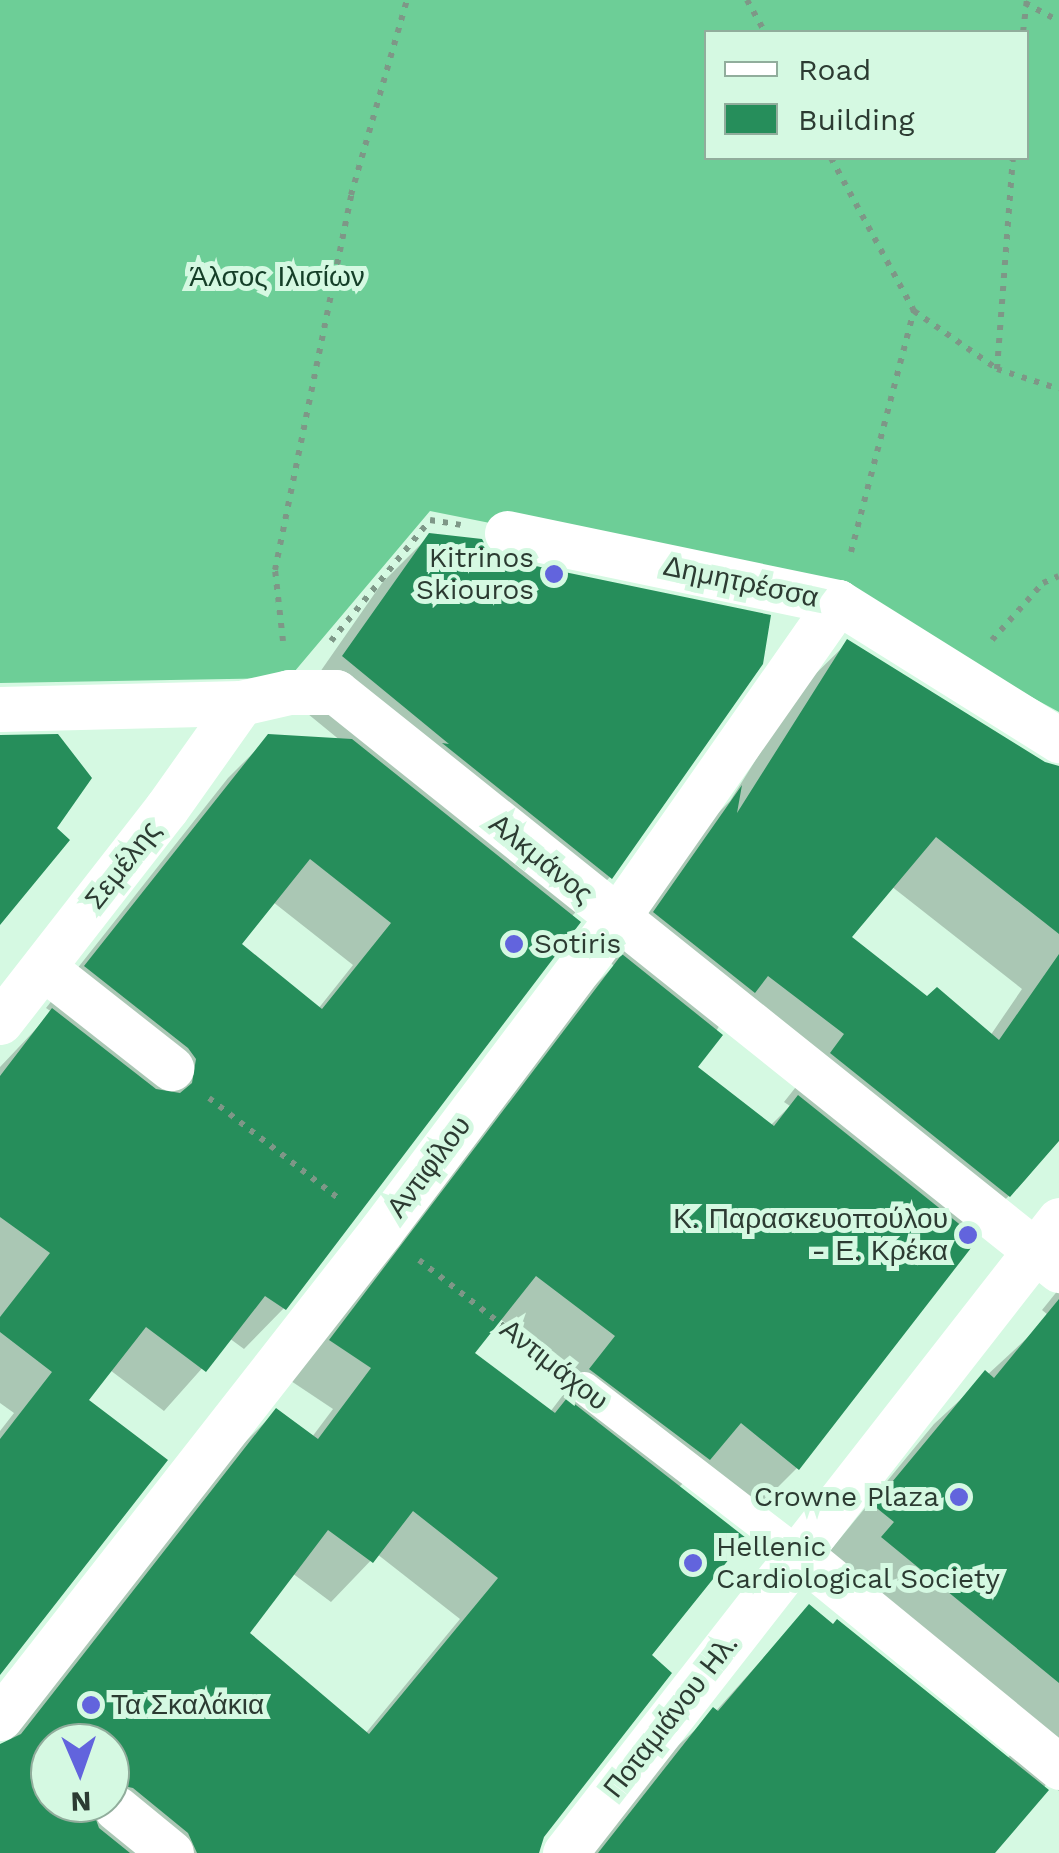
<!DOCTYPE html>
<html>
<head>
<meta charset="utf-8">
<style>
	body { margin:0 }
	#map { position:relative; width:1059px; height:1853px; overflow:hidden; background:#d5f9e2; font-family:"Work Sans",sans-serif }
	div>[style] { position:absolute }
	.forest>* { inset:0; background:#6dce97 }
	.shadow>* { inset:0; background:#0003 }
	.building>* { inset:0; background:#268e5b }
	.path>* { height:6px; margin-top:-3px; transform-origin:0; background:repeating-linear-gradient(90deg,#7e9787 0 5px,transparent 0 13px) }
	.pedestrian>* { height:32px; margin:-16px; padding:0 16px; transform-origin:16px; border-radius:16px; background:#fff }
	.minor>* { height:45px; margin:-22.5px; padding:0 22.5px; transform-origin:22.5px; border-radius:22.5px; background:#fff }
	.dots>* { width:28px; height:28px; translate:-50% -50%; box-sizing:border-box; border:5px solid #d5f9e2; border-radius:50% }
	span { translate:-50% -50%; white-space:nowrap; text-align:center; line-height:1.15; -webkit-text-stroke:10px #d5f9e2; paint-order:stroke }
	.park-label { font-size:28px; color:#153f28 }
	.poi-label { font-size:28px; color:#2c3b32 }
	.right { translate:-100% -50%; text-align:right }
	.left { translate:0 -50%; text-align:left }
	.street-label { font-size:28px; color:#2c3b32 }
	.legend { position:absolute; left:704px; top:30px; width:325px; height:130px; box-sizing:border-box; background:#d5f9e2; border:2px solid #91ad9c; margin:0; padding:12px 18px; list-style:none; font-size:30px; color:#2c3b32 }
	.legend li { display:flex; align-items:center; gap:20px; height:50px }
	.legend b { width:50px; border:2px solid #91ad9c }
	.north { position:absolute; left:30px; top:1723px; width:100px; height:100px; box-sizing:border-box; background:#d5f9e2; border:2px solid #91ad9c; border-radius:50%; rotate:178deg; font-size:28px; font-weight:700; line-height:40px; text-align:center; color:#2c3b32 }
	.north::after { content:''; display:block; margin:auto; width:35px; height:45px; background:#6264dd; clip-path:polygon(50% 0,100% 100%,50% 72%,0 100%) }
</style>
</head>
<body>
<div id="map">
	<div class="forest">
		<i style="clip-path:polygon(evenodd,0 0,1059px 0,1059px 712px,838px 592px,430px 511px,289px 678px,0 683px,0 0,706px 32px,1026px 32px,1026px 158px,706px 158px,706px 32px)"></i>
	</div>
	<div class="shadow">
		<i style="clip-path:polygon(evenodd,430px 535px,610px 877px,571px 917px,284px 1308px,244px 1349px,229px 1338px,164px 1411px,110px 1370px,86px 1400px,0 1671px,0 1431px,14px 1413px,0 1403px,0 1067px,52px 1012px,46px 1008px,228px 778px,269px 737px,341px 741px,297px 705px,382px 583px,430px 535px,273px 902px,353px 965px,318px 1009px,238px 945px,273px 902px)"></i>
		<i style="clip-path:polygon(evenodd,848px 642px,1044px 765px,1059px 766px,1059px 1138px,1025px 1180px,969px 1235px,797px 1468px,757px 1508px,703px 1464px,678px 1488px,648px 1655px,541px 1837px,539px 1853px,0 1853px,0 1744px,6px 1745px,236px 1451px,276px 1411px,312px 1437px,333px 1409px,291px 1381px,582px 998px,614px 966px,608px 960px,695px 836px,730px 801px,800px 689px,848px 642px,891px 886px,1022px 989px,990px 1036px,927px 999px,849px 937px,891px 886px,848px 642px,721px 1023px,799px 1083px,784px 1102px,790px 1106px,770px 1126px,694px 1068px,721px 1023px,848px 642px,499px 1318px,576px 1378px,550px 1412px,472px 1353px,499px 1318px,848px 642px,377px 1554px,460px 1619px,365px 1734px,246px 1633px,292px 1573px,331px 1602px,377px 1554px,848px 642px,50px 1743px,110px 1743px,110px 1803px,50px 1803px,50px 1743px)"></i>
		<i style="clip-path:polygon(1059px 1289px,1059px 1324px,1042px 1310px)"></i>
		<i style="clip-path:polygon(1039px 1327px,1059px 1343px,1059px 1791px,1048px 1782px,992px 1853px,592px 1853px,673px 1750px,715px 1712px,809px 1607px,1007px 1759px,1020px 1743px,824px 1558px,934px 1424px)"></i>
	</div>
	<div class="building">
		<i style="clip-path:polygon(429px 533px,482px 539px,489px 552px,502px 559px,771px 615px,763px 664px,612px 879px,442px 743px,449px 744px,342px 656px)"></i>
		<i style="clip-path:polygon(847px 639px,1045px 762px,1059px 766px,1059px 934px,936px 837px,852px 937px,927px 996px,937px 987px,999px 1040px,1059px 954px,1059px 1141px,1010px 1197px,830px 1053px,844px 1034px,768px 976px,755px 993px,653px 912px,742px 785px,737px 813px)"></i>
		<i style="clip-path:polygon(58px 734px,92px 778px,57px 828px,70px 840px,0 925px,0 735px)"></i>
		<i style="clip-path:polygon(evenodd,268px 734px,352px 739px,581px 922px,286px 1310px,265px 1296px,206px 1372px,146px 1327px,89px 1400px,168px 1460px,0 1675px,0 1439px,52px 1372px,0 1332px,0 1317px,50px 1253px,0 1217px,0 1076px,52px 1008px,156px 1089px,180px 1093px,192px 1083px,196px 1059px,188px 1048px,84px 966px,268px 734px,310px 859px,391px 923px,322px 1009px,242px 944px,310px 859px)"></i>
		<i style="clip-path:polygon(evenodd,622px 954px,723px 1035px,698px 1067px,774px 1126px,798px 1095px,978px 1239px,799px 1470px,741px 1423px,710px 1460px,589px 1369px,615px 1336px,536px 1276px,475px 1353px,555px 1413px,567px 1398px,746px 1538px,652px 1655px,672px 1673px,544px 1837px,539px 1853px,197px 1853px,188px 1833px,133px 1788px,110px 1783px,110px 1743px,50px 1743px,50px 1803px,90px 1803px,99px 1828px,130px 1853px,0 1853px,0 1744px,21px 1734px,276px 1408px,318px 1439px,371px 1368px,329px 1340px,622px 954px,413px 1511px,498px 1578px,369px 1734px,250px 1633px,328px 1530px,373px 1563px,413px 1511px)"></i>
		<i style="clip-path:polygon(1059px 1299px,1059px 1683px,881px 1537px,894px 1522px,873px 1505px,985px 1370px,994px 1378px)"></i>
		<i style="clip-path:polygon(809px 1604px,833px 1624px,837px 1619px,1049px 1790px,995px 1853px,598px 1853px,713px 1707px,718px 1711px)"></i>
	</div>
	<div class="path">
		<i style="left:747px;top:0;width:37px;rotate:61deg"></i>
		<i style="left:1025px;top:3px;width:38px;rotate:28deg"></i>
		<i style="left:1023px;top:32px;width:31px;rotate:-83deg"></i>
		<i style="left:831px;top:158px;width:174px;rotate:61.5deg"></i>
		<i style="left:914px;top:311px;width:101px;rotate:34.9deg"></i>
		<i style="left:997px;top:369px;width:65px;rotate:17.9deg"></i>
		<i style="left:997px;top:369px;width:212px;rotate:-85.7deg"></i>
		<i style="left:851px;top:552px;width:249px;rotate:-75.4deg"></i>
		<i style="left:992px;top:640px;width:76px;rotate:-48.2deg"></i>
		<i style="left:1043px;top:583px;width:17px;rotate:-24deg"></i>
		<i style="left:283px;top:641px;width:71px;rotate:-96.4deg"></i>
		<i style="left:275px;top:570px;width:383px;rotate:-78.5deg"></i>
		<i style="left:351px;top:195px;width:203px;rotate:-74deg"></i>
		<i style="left:331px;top:641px;width:156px;rotate:-50.7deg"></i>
		<i style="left:430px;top:520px;width:31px;rotate:9deg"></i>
		<i style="left:209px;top:1098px;width:168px;rotate:37.8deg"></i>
		<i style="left:419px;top:1260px;width:167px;rotate:38deg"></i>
	</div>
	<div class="pedestrian">
		<i style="left:584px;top:1388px;width:270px;rotate:37.6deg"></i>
	</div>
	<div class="minor">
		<i style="left:507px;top:533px;width:338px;rotate:11.8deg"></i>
		<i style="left:838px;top:602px;width:261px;rotate:32deg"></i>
		<i style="left:0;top:709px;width:241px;rotate:-1.4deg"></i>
		<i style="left:241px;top:703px;width:49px;rotate:-12.9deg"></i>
		<i style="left:289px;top:692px;width:47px"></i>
		<i style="left:336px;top:692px;width:926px;rotate:38.64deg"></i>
		<i style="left:44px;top:968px;width:162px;rotate:38.2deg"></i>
		<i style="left:0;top:1022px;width:270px;rotate:-52.1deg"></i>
		<i style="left:166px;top:809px;width:130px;rotate:-54.7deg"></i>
		<i style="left:798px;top:1553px;width:338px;rotate:39.3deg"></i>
		<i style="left:0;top:1718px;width:618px;rotate:-51.96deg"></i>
		<i style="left:381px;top:1231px;width:391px;rotate:-53deg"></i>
		<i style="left:616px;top:919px;width:387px;rotate:-55deg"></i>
		<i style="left:116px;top:1808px;width:71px;rotate:39.3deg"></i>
		<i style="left:565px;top:1853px;width:803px;rotate:-52.03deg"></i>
	</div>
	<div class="dots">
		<i style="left:554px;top:574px;background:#6264dd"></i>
		<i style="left:514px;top:944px;background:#6264dd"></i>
		<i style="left:968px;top:1235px;background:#6264dd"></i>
		<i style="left:959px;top:1497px;background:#6264dd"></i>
		<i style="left:693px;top:1563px;background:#6264dd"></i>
		<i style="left:91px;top:1705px;background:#6264dd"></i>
	</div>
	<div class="park-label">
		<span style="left:277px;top:277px">Άλσος Ιλισίων</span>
	</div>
	<div class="poi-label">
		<span class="right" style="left:534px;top:574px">Kitrinos<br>Skiouros</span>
		<span class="left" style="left:534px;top:944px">Sotiris</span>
		<span class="right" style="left:948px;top:1235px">Κ. Παρασκευοπούλου<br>- Ε. Κρέκα</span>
		<span class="right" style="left:939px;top:1497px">Crowne Plaza</span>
		<span class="left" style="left:716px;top:1563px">Hellenic<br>Cardiological Society</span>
		<span class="left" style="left:111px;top:1705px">Τα Σκαλάκια</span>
	</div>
	<div class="street-label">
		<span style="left:741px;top:582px;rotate:12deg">Δημητρέσσα</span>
		<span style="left:541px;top:859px;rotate:39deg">Αλκμάνος</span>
		<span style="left:123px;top:865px;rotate:-52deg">Σεμέλης</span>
		<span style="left:429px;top:1167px;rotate:-53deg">Αντιφίλου</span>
		<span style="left:554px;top:1365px;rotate:38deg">Αντιμάχου</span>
		<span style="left:671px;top:1716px;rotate:-52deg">Ποταμιάνου Ηλ.</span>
	</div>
	<ul class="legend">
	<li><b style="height:12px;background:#fff"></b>Road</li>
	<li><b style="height:28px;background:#268e5b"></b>Building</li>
	</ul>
	<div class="north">N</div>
</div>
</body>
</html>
